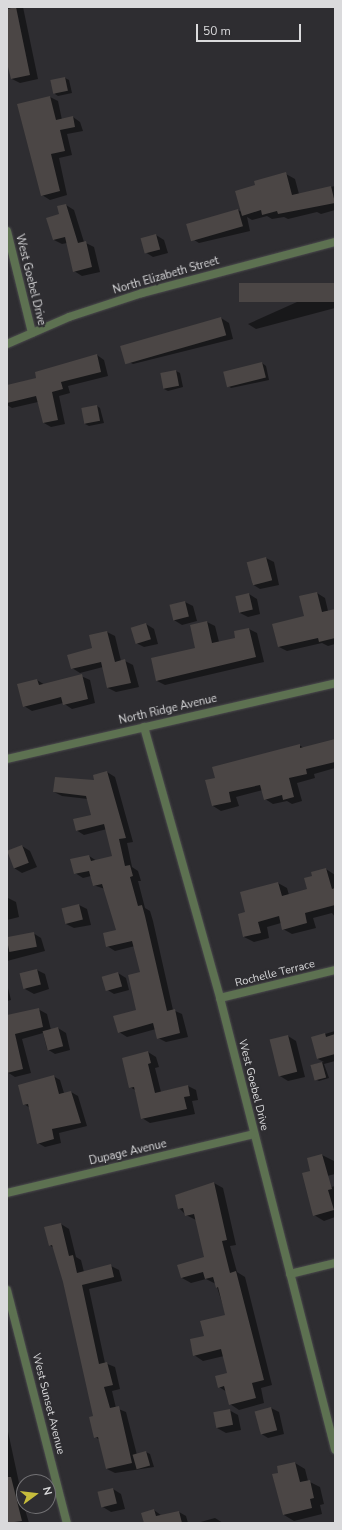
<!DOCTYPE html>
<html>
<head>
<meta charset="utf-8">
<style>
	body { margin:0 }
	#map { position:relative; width:342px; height:1530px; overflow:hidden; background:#2e2d31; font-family:"Nunito Sans",sans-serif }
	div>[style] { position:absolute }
	.shadow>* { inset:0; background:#0007 }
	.building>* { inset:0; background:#4b4645; transform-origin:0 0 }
	.roads { filter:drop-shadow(0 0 1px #4a494c) drop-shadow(0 0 1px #4a494c) }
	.minor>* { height:8px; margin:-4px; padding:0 4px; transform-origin:4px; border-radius:4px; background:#5d7151 }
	span { translate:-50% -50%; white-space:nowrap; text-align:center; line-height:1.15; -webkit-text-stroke:4px #2e2d31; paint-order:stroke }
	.street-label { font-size:11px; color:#dadadc }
	.frame { position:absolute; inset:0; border:8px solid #dadadc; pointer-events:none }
	.north { position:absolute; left:16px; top:1474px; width:40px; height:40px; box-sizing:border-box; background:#2e2d31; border:1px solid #737275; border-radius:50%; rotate:75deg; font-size:11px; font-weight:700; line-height:16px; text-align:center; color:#dadadc }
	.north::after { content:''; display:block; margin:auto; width:14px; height:18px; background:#c6bc3c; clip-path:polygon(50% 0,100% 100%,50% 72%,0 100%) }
	.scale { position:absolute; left:196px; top:24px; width:105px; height:18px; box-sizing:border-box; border:2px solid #dadadc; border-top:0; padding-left:5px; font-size:12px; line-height:14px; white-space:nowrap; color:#dadadc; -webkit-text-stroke:3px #2e2d31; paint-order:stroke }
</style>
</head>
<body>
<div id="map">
	<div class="shadow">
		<i style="clip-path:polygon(7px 7px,23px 7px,38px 79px,20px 83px,12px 79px,7px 59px)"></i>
		<i style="clip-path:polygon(65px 78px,69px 80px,72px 93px,58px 96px,55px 94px)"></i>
		<i style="clip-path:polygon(50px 97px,58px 101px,62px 120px,73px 117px,80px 122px,83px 131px,67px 134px,72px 155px,59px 158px,67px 195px,50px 200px,42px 195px)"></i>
		<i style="clip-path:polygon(286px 174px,295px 179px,299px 194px,335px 186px,335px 210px,321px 214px,317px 212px,288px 219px,284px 217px,272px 219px,267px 216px,252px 220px,247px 217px,250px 231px,199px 243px,191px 238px,238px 210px,242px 212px)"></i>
		<i style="clip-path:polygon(66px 205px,74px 210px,84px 242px,94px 247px,100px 272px,82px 276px,74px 271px,67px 243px,62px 244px,54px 240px,60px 215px)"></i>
		<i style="clip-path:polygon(156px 235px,164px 240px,168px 253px,153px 257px,145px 252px)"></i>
		<i style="clip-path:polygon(335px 285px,335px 308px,256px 329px,248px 324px)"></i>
		<i style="clip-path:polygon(221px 318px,229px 323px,233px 339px,133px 364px,125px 360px)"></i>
		<i style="clip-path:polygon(97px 355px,104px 360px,108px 376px,68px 386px,70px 393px,59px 396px,65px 424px,51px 427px,44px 423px,38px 402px,12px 408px,7px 405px,7px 386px,38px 378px)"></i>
		<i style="clip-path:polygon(262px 363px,266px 366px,269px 380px,231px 388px,227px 385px)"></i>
		<i style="clip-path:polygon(176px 371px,180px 373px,183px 387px,168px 391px,164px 389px)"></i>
		<i style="clip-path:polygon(97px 406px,100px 408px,104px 423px,89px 426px,85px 424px)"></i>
		<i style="clip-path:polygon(266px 558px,274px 562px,279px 585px,260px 589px,252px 584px)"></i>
		<i style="clip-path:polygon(317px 593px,325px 598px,328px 611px,335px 610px,335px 644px,328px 646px,322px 643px,287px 651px,279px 647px,305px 617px)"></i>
		<i style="clip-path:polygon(249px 594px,257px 599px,260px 614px,248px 617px,240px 613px)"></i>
		<i style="clip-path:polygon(185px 602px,193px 606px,197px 621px,182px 625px,174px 620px,170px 605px)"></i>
		<i style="clip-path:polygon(207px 622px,215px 626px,219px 642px,236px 639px,235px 632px,249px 629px,257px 633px,264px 662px,165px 685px,157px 681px,196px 649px)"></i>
		<i style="clip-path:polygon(146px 624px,154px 629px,158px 644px,144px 647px,136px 643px)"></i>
		<i style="clip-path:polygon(107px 632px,115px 636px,121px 661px,125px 661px,133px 665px,139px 687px,116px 692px,108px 688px,103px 667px,80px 673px,72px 668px,93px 649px)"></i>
		<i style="clip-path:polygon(81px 676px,90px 680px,95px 703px,72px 709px,63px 703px,32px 711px,24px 706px,37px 680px,45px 685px)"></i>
		<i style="clip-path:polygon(335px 740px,335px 768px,314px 774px,315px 778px,297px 783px,302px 801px,292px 804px,287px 801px,273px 804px,265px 799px,263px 790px,236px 797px,239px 806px,221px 811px,213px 806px,216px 778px,213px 768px,299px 745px,304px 748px)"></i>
		<i style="clip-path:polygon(107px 772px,115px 777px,133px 842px,127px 843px,132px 867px,138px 871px,141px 881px,138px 881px,145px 908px,150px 911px,153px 921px,173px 1010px,182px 1014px,188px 1037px,166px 1042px,158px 1038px,156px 1029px,127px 1037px,119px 1032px,137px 1011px,141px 973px,135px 946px,115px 951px,107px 946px,117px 931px,105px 889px,93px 885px,91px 876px,83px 878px,75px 873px,89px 856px,97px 861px,114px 857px,107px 829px,84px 835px,76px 830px,92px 815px,88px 799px,62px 796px,54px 792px,96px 781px)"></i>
		<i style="clip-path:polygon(22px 846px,30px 851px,37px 867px,22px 873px,14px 868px)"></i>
		<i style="clip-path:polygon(326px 869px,335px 875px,335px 917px,332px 913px,313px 918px,316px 928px,292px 934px,283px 929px,281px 923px,267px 927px,269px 938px,254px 942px,244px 937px,247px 913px,241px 893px,278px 883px,287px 888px,289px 895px,308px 890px,313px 877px)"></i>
		<i style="clip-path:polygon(8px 898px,16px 902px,19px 917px,7px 920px)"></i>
		<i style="clip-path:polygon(79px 905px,87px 909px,91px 925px,74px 928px,66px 924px,63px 908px)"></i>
		<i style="clip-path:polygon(33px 933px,41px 938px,45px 951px,7px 961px,7px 939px)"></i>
		<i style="clip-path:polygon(37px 970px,45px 974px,49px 989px,34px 994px,25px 989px)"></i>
		<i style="clip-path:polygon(118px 973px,126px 978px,129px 990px,114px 994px,106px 989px)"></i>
		<i style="clip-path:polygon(7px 984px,11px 1000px,7px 1001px)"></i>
		<i style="clip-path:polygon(38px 1009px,47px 1014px,51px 1030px,58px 1028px,66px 1033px,70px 1050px,55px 1054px,47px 1049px,43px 1033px,22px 1039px,31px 1073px,15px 1077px,7px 1072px,7px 1016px)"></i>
		<i style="clip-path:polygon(335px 1031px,335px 1061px,324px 1064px,329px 1078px,319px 1081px,315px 1079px,311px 1065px,324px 1062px,318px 1059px,312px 1038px)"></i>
		<i style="clip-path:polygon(288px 1036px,296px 1041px,305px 1077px,288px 1081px,280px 1076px)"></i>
		<i style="clip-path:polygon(148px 1052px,156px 1057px,159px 1067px,155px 1068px,161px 1092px,188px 1086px,196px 1090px,198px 1100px,192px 1101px,195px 1114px,150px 1123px,142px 1118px,135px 1090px,130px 1087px)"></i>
		<i style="clip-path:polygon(53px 1076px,60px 1080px,64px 1093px,71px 1092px,78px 1096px,87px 1126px,59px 1133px,61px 1143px,45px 1147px,38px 1143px,30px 1108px,24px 1104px)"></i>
		<i style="clip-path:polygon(322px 1155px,334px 1161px,335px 1174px,323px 1177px,308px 1159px)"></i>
		<i style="clip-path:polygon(214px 1183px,223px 1188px,236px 1245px,230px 1246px,237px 1272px,245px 1277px,272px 1385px,261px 1388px,264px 1403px,239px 1410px,230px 1404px,227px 1392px,219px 1387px,228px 1374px,224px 1356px,203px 1361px,194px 1355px,205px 1336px,226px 1315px,216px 1284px,206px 1279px,191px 1283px,182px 1278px,206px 1258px,196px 1220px,186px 1215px,179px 1208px,176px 1195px)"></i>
		<i style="clip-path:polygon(335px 1186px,335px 1217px,324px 1221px,314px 1215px,308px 1193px)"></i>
		<i style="clip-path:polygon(61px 1224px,69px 1229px,76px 1257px,81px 1260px,84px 1272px,111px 1266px,119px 1270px,122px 1281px,89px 1289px,105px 1363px,115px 1367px,120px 1389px,112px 1391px,116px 1408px,126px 1412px,137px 1455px,146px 1452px,150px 1454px,154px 1467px,115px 1473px,107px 1469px,100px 1440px,95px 1437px,94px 1417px,64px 1282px,54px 1248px,49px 1245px)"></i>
		<i style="clip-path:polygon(271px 1408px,279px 1412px,284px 1434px,268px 1438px,260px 1433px)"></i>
		<i style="clip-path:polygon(229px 1410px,238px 1415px,241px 1430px,226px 1433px,217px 1428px)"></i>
		<i style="clip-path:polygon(7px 1427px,24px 1506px,29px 1523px,7px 1523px)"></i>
		<i style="clip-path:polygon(295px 1463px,305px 1469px,308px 1481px,320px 1487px,324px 1504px,320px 1505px,322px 1514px,294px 1521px,284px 1515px,280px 1474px)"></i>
		<i style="clip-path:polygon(113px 1489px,121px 1494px,125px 1509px,111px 1512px,103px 1507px)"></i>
		<i style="clip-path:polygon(154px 1510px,162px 1516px,179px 1512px,186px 1516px,188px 1523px,145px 1523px)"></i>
		<i style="clip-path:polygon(215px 1518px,223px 1523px,197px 1523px)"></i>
	</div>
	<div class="building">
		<i style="clip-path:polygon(16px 7px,30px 75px,11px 79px,7px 63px,7px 9px)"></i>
		<i style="left:65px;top:77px;width:14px;height:15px;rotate:78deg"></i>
		<i style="clip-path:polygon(50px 96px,56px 120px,73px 116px,75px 127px,60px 130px,65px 151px,51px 154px,60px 191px,41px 196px,17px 104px)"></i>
		<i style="clip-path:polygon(286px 172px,292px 195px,331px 186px,335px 203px,278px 214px,277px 211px,262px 215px,261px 210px,242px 216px,235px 191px,255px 185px,254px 181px)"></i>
		<i style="clip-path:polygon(66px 204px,78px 243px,86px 241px,92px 267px,73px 272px,65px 237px,53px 240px,46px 218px,59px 214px,57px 206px)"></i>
		<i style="left:238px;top:209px;width:18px;height:54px;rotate:74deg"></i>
		<i style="left:156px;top:234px;width:16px;height:16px;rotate:75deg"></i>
		<i style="left:335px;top:283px;width:19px;height:96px;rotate:90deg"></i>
		<i style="left:221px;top:317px;width:19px;height:105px;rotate:74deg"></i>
		<i style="clip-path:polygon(97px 354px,101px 372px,61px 382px,63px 389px,52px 392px,58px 420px,43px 423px,36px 396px,7px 403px,7px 385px,36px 378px,35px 372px)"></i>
		<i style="left:262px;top:362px;width:16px;height:40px;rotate:76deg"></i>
		<i style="left:176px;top:370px;width:16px;height:16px;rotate:79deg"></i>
		<i style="left:97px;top:405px;width:16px;height:16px;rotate:79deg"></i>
		<i style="left:266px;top:557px;width:24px;height:20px;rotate:75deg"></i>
		<i style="clip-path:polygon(317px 592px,322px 612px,335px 609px,335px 638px,319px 642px,318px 638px,278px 647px,272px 624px,304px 616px,299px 596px)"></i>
		<i style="left:249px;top:593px;width:17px;height:14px;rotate:77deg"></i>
		<i style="left:185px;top:601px;width:16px;height:16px;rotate:76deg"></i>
		<i style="clip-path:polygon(207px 621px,212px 643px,235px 638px,234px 631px,249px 628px,256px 657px,156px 681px,151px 658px,195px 648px,190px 625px)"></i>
		<i style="left:146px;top:623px;width:17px;height:16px;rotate:73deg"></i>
		<i style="clip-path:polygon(107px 631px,115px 662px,125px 659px,131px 683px,107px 688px,101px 662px,71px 669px,67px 655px,92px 648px,89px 635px)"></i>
		<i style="clip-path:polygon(82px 674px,88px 699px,63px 705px,61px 697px,23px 707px,17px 684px,37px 679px,39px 685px)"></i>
		<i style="clip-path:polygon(335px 739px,335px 762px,306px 769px,307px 774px,289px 778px,294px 797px,283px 800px,282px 795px,264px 800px,260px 785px,229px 792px,231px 802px,212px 806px,205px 780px,215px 778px,212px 767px,300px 744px,300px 748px)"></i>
		<i style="clip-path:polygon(107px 771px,126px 838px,119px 839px,125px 866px,130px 865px,133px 876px,130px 877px,138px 906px,142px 905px,145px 916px,167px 1011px,175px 1009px,180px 1033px,157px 1039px,153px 1023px,118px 1033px,113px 1016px,136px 1010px,128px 975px,140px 972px,132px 941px,106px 947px,103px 933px,116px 930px,102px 884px,93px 886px,89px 871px,74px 874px,70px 859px,89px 855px,91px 861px,112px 856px,104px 824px,76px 831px,73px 819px,91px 815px,86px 796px,53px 792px,55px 777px,94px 780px,93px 775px)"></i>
		<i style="left:22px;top:845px;width:19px;height:16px;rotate:69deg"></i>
		<i style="clip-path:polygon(326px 868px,332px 889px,335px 888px,335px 905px,305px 913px,307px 923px,282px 930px,279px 916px,258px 922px,261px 933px,243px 937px,238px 914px,245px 912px,240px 892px,278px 882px,282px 896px,307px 889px,304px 878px,312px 876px,311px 872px)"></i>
		<i style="left:79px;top:904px;width:16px;height:18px;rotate:76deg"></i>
		<i style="left:34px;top:932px;width:15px;height:28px;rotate:79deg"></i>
		<i style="left:37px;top:969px;width:16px;height:18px;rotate:76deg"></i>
		<i style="left:118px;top:972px;width:15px;height:17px;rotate:74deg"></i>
		<i style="clip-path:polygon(39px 1008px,43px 1027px,15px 1034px,23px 1069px,7px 1073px,7px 1015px)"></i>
		<i style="left:58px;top:1027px;width:20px;height:16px;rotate:75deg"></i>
		<i style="clip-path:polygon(325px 1033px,326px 1037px,335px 1034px,335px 1054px,317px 1059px,311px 1037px)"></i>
		<i style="left:288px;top:1035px;width:38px;height:19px;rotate:76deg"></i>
		<i style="clip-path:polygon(148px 1051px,151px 1063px,148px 1064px,155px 1093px,188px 1085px,190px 1096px,184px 1097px,187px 1109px,141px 1119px,134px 1087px,129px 1088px,122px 1058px)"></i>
		<i style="left:322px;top:1062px;width:16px;height:12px;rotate:75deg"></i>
		<i style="clip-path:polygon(54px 1075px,59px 1094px,71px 1091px,81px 1123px,52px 1129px,54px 1139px,37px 1144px,28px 1104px,23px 1105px,18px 1085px)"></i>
		<i style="clip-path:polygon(322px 1154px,332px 1189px,328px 1190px,334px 1210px,313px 1216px,302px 1173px,310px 1171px,307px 1158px)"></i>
		<i style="clip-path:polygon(214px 1182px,227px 1240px,222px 1241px,230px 1273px,236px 1271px,264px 1380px,252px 1383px,256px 1398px,229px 1405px,224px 1386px,218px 1388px,215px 1376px,227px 1373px,221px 1349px,193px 1356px,190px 1339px,204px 1336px,200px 1321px,225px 1315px,218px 1287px,216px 1288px,213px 1277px,205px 1279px,203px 1272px,181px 1278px,177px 1265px,204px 1257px,194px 1214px,185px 1216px,183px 1208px,178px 1209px,175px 1195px)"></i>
		<i style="clip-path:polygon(61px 1223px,69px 1256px,73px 1255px,77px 1273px,111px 1264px,114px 1277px,82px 1285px,99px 1364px,107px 1362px,113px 1385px,104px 1387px,110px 1408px,119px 1406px,132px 1463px,106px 1469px,98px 1437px,94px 1438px,89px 1417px,93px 1416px,91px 1407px,63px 1282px,52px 1245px,49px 1246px,44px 1227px)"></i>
		<i style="left:271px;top:1407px;width:24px;height:17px;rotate:75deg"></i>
		<i style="left:230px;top:1409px;width:16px;height:17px;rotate:79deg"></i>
		<i style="left:146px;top:1451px;width:15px;height:14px;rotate:74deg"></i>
		<i style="clip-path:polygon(295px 1462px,300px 1482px,310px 1480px,314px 1498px,310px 1499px,312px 1508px,283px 1515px,272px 1474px,278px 1473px,277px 1466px)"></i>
		<i style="clip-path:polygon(7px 1477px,11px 1477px,22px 1521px,7px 1523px)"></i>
		<i style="left:113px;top:1488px;width:16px;height:16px;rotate:76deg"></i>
		<i style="clip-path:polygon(154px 1509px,156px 1516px,179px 1511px,182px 1523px,144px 1523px,141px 1513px)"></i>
	</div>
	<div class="roads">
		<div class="minor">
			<i style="left:7px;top:231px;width:105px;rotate:76.2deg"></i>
			<i style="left:7px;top:344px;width:68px;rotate:-23.5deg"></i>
			<i style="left:69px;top:317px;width:77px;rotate:-18.2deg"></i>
			<i style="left:142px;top:293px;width:200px;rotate:-14.8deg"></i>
			<i style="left:144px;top:727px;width:281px;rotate:74.3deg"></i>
			<i style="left:220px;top:998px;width:466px;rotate:75.7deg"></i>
			<i style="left:7px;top:759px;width:337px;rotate:-13deg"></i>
			<i style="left:220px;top:998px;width:118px;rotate:-13.7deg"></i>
			<i style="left:7px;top:1193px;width:254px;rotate:-13.4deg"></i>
			<i style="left:290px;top:1274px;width:46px;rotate:-13.7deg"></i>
			<i style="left:7px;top:1290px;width:241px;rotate:75.6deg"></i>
		</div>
	</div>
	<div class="street-label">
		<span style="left:166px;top:276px;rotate:-16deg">North Elizabeth Street</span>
		<span style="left:30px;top:280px;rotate:76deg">West Goebel Drive</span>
		<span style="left:168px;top:710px;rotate:-13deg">North Ridge Avenue</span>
		<span style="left:275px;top:974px;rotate:-14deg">Rochelle Terrace</span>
		<span style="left:253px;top:1085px;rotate:76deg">West Goebel Drive</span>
		<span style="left:128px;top:1153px;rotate:-13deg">Dupage Avenue</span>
		<span style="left:48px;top:1404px;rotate:76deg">West Sunset Avenue</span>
	</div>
	<div class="frame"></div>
	<div class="north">N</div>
	<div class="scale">50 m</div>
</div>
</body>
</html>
